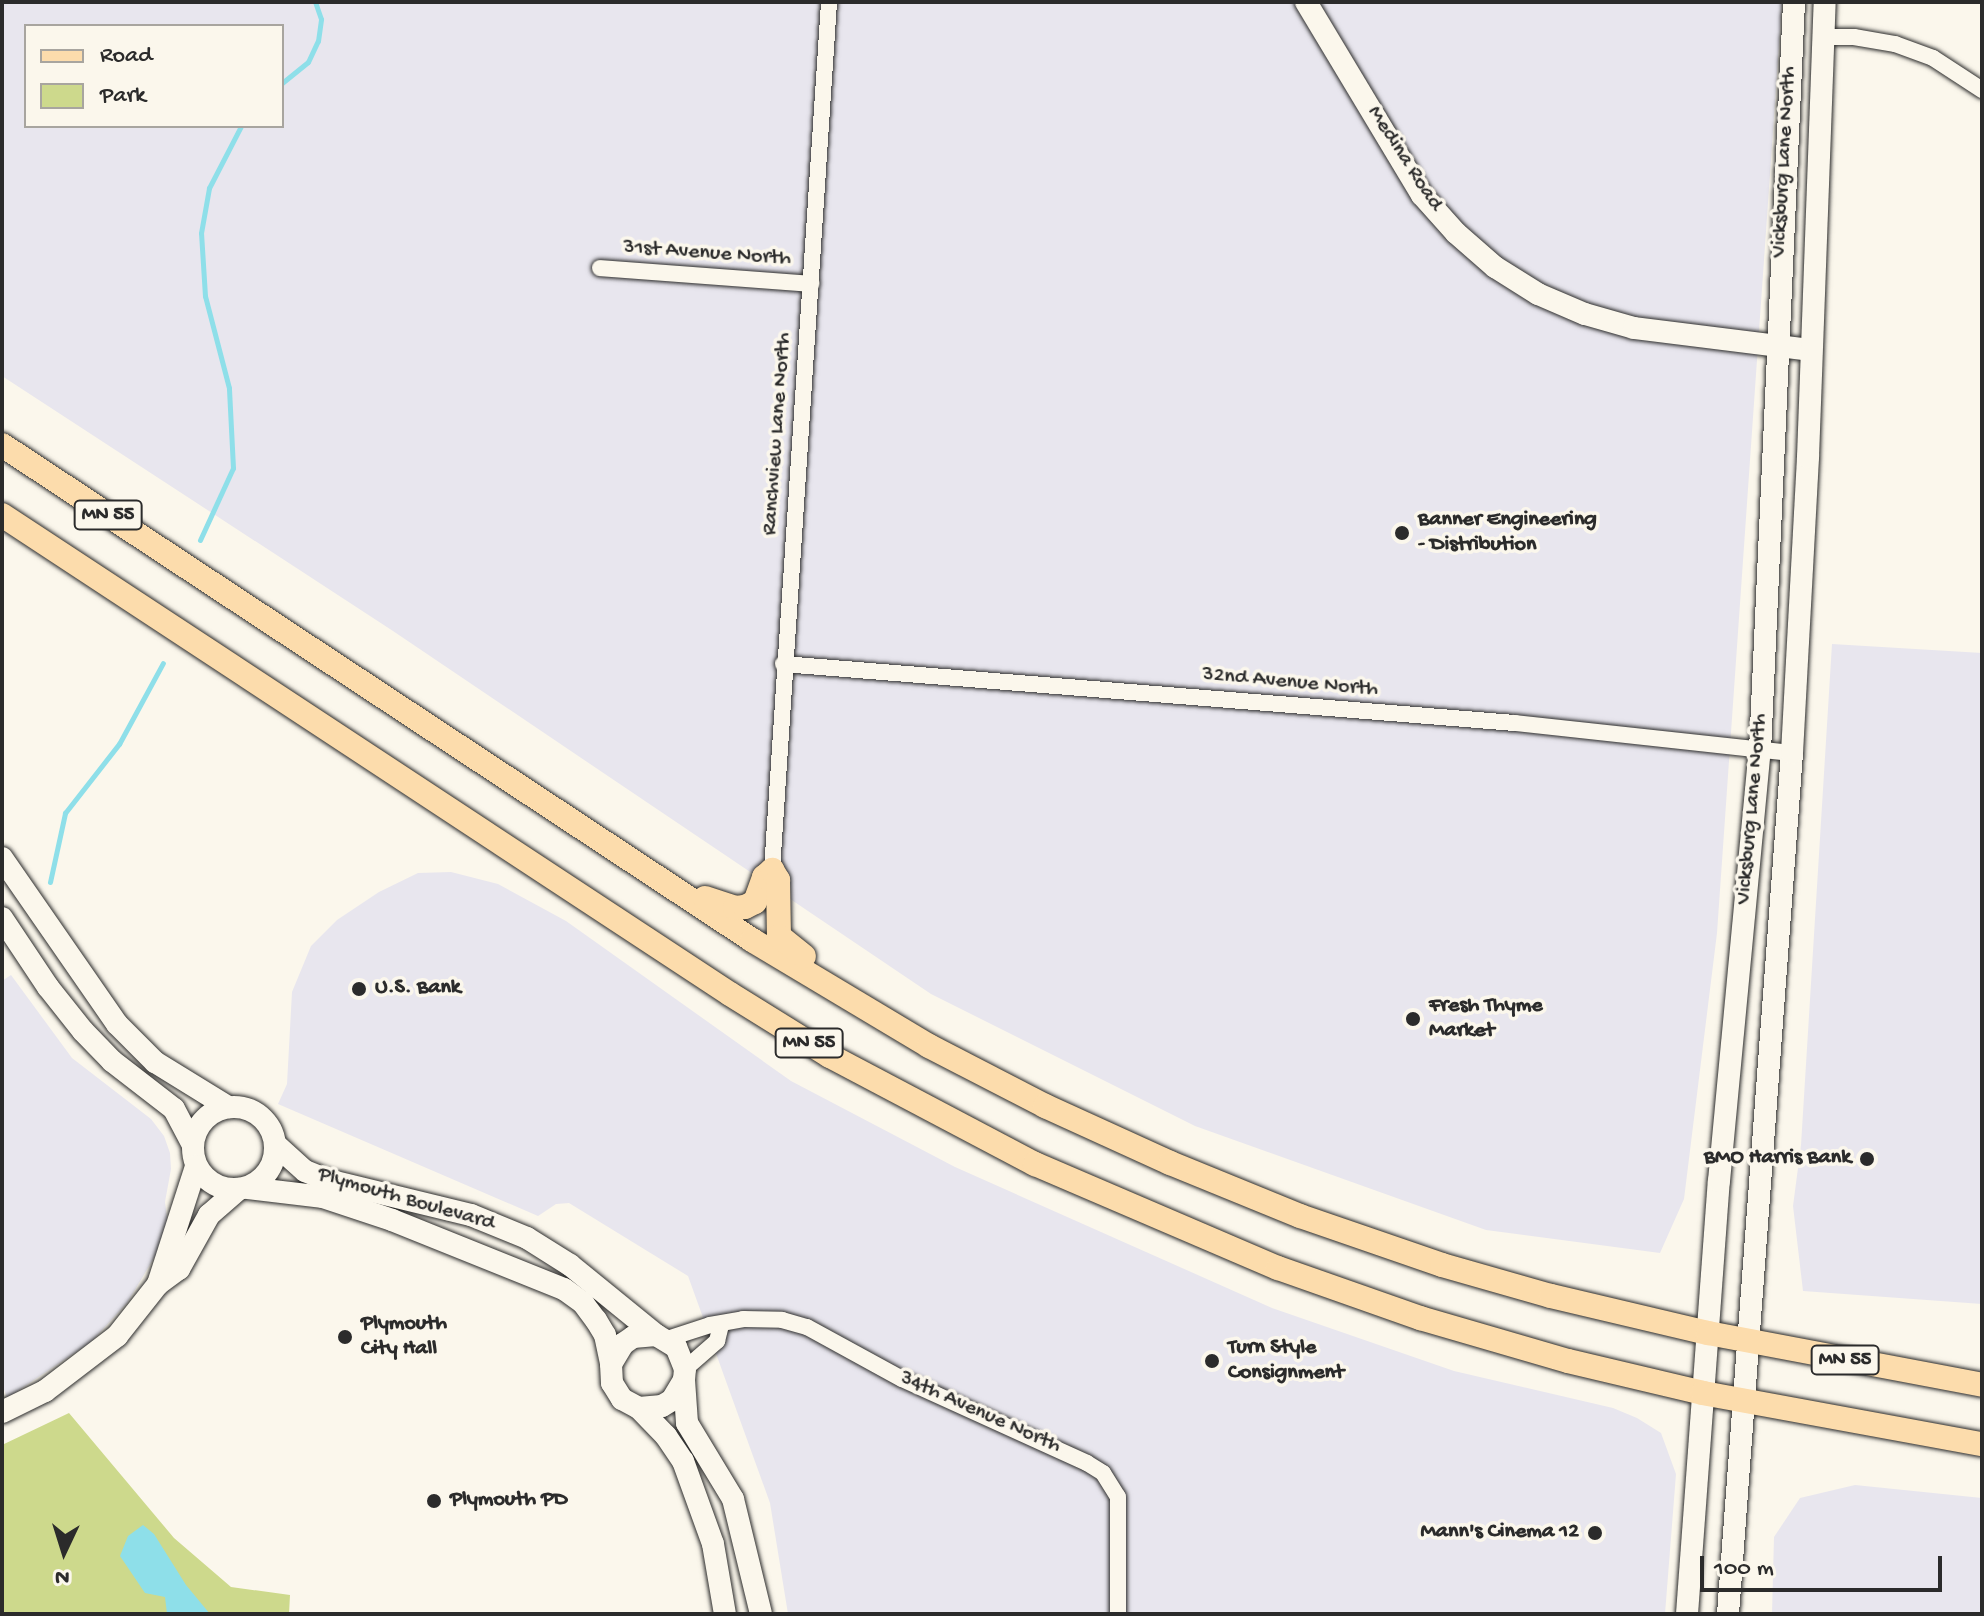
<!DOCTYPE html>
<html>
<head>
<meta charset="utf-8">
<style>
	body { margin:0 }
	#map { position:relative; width:1984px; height:1616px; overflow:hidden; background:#fbf7ec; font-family:"Gochi Hand",sans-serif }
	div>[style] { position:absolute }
	.built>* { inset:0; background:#e8e6ee }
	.green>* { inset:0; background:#cdd98c }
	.water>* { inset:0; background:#8edfe9 }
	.stream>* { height:5px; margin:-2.5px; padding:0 2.5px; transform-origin:2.5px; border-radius:2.5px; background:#8edfe9 }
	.roads { filter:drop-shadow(0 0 2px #2b2b2b) drop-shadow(0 0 2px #2b2b2b) }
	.street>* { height:16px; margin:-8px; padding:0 8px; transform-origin:8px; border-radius:8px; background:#fbf7ec }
	.secondary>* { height:22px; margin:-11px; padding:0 11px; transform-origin:11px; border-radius:11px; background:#fbf7ec }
	.secondary>.ring { margin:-11px; padding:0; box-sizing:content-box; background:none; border:22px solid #fbf7ec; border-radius:50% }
	.primary>* { height:24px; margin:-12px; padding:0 12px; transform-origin:12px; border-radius:12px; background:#fcdcac }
	.dots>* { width:22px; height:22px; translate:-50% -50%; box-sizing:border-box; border:4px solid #fbf7ec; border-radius:50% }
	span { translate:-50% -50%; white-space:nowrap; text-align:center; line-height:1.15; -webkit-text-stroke:7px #fbf7ec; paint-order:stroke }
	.shield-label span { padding:2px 6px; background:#fbf7ec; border:2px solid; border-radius:6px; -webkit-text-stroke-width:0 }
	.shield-label { font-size:20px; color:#2b2b2b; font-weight:700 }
	.street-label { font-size:22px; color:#2b2b2b }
	.poi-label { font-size:22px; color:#2b2b2b; font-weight:700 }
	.left { translate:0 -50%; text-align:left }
	.right { translate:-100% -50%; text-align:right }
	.frame { position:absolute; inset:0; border:4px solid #2b2b2b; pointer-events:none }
	.legend { position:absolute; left:24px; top:24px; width:260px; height:104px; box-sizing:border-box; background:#fbf7ec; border:2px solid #a8a59f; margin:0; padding:10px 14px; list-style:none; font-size:24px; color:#2b2b2b }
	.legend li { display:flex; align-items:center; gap:16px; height:40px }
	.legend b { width:40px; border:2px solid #a8a59f }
	.north { position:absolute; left:24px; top:1512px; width:80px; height:80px; -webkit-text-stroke:6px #fbf7ec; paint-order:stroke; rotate:184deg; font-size:22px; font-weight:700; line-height:32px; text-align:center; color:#2b2b2b }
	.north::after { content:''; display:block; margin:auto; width:28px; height:36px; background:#2b2b2b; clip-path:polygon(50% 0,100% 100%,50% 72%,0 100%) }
	.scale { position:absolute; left:1700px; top:1556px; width:242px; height:36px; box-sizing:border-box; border:4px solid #2b2b2b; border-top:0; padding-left:10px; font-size:24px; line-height:28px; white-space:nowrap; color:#2b2b2b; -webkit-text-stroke:6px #fbf7ec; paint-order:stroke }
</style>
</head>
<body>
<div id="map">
	<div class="built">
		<i style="clip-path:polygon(evenodd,2px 2px,1782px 2px,1717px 933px,1684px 1199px,1660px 1253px,1486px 1230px,1195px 1126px,931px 994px,393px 631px,2px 376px,2px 2px,26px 26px,282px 26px,282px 126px,26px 126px,26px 26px)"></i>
		<i style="clip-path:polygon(1832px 644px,1982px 653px,1982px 1304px,1803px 1291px,1793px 1206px,1801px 1145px)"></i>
		<i style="clip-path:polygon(451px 872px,498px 884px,566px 921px,791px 1081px,955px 1167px,1272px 1308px,1454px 1371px,1613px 1408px,1637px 1418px,1661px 1433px,1676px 1474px,1665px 1614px,788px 1614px,770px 1503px,688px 1276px,569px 1203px,556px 1204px,538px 1216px,278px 1104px,287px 1084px,292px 992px,311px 946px,337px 920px,379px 892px,418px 873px)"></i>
		<i style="clip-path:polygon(11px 975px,72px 1058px,151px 1119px,164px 1136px,170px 1153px,171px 1169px,165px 1202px,169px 1233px,127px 1303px,91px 1342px,7px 1398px,2px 1384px,2px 981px)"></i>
		<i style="clip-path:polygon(1855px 1485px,1982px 1498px,1982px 1614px,1772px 1614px,1774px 1537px,1800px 1498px)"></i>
	</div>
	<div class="green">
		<i style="clip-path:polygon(69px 1413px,174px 1538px,231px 1587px,290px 1595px,289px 1614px,2px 1614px,2px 1445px)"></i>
	</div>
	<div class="water">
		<i style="clip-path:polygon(143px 1525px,154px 1534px,186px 1585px,210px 1614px,167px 1614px,165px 1597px,145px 1593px,120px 1556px,128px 1536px)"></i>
	</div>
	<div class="stream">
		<i style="left:282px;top:83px;width:33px;rotate:-39deg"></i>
		<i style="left:308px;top:62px;width:23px;rotate:-65deg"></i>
		<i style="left:318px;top:41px;width:22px;rotate:-82deg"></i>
		<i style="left:321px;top:19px;width:18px;rotate:-109deg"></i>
		<i style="left:200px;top:540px;width:79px;rotate:-65.4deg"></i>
		<i style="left:233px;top:468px;width:80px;rotate:-92.9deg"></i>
		<i style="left:229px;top:388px;width:95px;rotate:-104.6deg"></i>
		<i style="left:205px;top:296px;width:63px;rotate:-93.6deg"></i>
		<i style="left:201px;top:233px;width:46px;rotate:-79.9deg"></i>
		<i style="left:209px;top:188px;width:70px;rotate:-62.7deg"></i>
		<i style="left:50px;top:882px;width:71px;rotate:-77.7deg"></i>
		<i style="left:65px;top:813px;width:88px;rotate:-52deg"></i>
		<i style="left:119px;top:744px;width:92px;rotate:-61.5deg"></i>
	</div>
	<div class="roads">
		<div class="street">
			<i style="left:1823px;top:37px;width:31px"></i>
			<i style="left:1854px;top:37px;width:42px;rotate:9.7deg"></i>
			<i style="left:1895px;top:44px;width:40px;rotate:20.2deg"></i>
			<i style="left:1933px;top:58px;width:59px;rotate:33.1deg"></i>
			<i style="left:600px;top:268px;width:212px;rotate:4.3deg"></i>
			<i style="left:783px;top:664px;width:734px;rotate:4.61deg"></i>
			<i style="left:1515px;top:723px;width:279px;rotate:6.2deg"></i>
			<i style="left:772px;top:870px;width:870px;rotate:-86.24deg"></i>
			<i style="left:667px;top:1339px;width:45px;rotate:-18deg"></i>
			<i style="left:710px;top:1325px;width:34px;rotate:-10deg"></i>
			<i style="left:743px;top:1319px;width:39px;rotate:1deg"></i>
			<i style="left:782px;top:1320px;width:26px;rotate:16deg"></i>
			<i style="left:807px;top:1327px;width:108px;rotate:28.7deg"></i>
			<i style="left:902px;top:1379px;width:203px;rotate:24.4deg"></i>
			<i style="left:1087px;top:1463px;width:19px;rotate:32deg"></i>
			<i style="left:1103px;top:1473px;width:28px;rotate:58deg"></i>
			<i style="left:1118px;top:1497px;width:117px;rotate:90deg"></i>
			<i style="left:685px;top:1369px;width:43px;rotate:-41.2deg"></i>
			<i style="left:717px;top:1341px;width:16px;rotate:-76deg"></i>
		</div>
		<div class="secondary">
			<i style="left:1306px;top:2px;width:225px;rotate:59deg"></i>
			<i style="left:1422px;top:195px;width:51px;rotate:48.2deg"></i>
			<i style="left:1456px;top:233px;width:52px;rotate:41.1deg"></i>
			<i style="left:1495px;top:267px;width:51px;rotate:32.1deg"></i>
			<i style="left:1538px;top:294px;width:51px;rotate:23.1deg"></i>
			<i style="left:1585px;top:314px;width:51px;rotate:15.9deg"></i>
			<i style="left:1634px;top:328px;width:178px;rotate:7.1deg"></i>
			<i style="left:2px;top:858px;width:202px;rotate:55.3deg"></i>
			<i style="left:117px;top:1024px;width:54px;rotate:45deg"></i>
			<i style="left:155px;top:1062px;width:86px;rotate:31.7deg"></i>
			<i style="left:2px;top:918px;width:83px;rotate:56.3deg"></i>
			<i style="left:48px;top:987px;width:56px;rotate:51.5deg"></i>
			<i style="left:83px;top:1031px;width:42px;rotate:46deg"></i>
			<i style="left:112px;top:1061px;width:78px;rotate:37.7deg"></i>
			<i style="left:174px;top:1109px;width:41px;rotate:62.2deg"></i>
			<i class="ring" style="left:193px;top:1107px;width:60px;height:60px"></i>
			<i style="left:276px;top:1145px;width:39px;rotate:42deg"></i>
			<i style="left:305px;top:1171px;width:24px;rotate:22deg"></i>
			<i style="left:327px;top:1180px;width:148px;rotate:13.7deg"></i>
			<i style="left:471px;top:1215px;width:61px;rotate:22.3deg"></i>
			<i style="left:527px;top:1238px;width:51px;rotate:32.1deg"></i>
			<i style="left:570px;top:1265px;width:111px;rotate:39.1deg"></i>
			<i style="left:248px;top:1188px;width:76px;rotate:6.8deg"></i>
			<i style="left:323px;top:1197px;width:73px;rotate:18.4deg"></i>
			<i style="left:392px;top:1220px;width:185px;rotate:21.9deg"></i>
			<i style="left:564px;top:1289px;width:24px;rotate:36deg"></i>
			<i style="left:583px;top:1303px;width:21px;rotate:53deg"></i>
			<i style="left:596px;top:1320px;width:17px;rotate:59deg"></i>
			<i style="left:605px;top:1335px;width:30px;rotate:78deg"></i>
			<i style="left:158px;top:1284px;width:124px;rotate:-72.1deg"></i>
			<i style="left:684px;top:1380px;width:43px;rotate:86deg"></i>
			<i style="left:687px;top:1423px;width:89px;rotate:58.8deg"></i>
			<i style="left:733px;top:1499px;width:118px;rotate:76.3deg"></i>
			<i style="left:639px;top:1408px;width:23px;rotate:-5deg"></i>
			<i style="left:662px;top:1406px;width:12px;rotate:-31deg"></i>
			<i style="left:672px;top:1400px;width:23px;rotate:-59deg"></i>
			<i style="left:684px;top:1380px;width:11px;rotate:-85deg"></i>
			<i style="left:685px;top:1369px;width:24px;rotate:-112deg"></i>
			<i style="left:676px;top:1347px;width:23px;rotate:-149deg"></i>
			<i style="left:656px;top:1335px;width:23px;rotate:175deg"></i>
			<i style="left:633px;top:1337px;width:12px;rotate:145deg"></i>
			<i style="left:623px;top:1344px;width:23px;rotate:121deg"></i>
			<i style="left:611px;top:1364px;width:19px;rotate:87deg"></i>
			<i style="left:612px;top:1383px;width:19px;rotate:58deg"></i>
			<i style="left:622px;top:1399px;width:19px;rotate:28deg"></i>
			<i style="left:639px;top:1408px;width:39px;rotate:46deg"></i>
			<i style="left:666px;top:1436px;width:30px;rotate:56deg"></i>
			<i style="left:683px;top:1461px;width:88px;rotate:70.1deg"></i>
			<i style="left:713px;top:1544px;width:71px;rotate:80.3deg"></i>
			<i style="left:2px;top:1412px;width:48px;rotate:-26deg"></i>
			<i style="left:45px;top:1391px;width:91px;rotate:-37.4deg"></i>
			<i style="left:117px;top:1336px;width:66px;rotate:-51.7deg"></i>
			<i style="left:158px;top:1284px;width:26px;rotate:-36deg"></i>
			<i style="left:179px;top:1269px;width:62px;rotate:-60.9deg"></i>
			<i style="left:209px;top:1215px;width:40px;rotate:-41deg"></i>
			<i style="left:1687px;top:1614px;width:434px;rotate:-85.8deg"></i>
			<i style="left:1719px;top:1181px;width:432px;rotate:-84.6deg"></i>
			<i style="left:1760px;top:751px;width:750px;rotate:-87.4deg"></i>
			<i style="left:1728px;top:1614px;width:863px;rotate:-85.75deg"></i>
			<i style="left:1792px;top:753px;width:296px;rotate:-86.9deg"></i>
			<i style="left:1808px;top:457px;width:455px;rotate:-87.9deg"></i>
		</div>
		<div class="primary">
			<i style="left:2px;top:445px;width:899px;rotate:33.42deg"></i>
			<i style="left:752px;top:940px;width:206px;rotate:30.9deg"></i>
			<i style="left:929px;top:1046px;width:131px;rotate:27.3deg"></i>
			<i style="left:1045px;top:1106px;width:137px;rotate:24.5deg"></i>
			<i style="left:1170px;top:1163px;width:140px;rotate:22.2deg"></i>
			<i style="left:1300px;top:1216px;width:150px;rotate:19deg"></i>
			<i style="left:1442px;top:1265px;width:113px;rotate:15.9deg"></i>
			<i style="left:1551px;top:1296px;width:161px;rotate:13.3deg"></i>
			<i style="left:1708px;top:1333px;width:279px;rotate:10.7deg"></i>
			<i style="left:2px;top:515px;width:871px;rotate:33.34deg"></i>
			<i style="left:730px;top:994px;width:118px;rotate:31.8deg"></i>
			<i style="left:830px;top:1056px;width:232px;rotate:27.8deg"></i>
			<i style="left:1035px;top:1164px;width:264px;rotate:23.2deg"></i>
			<i style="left:1278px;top:1268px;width:151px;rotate:19.4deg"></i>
			<i style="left:1420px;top:1318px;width:154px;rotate:16.2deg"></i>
			<i style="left:1568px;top:1361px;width:139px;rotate:13.3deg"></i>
			<i style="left:1703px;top:1393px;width:284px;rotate:10.4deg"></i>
			<i style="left:705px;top:898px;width:32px;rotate:18deg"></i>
			<i style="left:735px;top:908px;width:10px;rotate:-6deg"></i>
			<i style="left:745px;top:907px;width:11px;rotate:-27deg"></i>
			<i style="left:755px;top:902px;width:27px;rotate:-70deg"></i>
			<i style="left:764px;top:877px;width:11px;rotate:-41deg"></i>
			<i style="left:772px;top:870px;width:12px;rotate:59deg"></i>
			<i style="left:778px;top:880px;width:56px;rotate:89deg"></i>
			<i style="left:779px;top:936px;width:32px;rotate:39deg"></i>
		</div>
	</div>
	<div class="dots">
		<i style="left:1402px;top:533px;background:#2b2b2b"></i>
		<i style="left:359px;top:989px;background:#2b2b2b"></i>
		<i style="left:1413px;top:1019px;background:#2b2b2b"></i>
		<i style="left:1867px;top:1159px;background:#2b2b2b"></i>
		<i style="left:345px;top:1337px;background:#2b2b2b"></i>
		<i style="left:1212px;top:1361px;background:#2b2b2b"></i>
		<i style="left:434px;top:1501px;background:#2b2b2b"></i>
		<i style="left:1595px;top:1533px;background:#2b2b2b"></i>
	</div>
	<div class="shield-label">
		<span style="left:108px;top:515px">MN 55</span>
		<span style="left:809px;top:1043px">MN 55</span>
		<span style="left:1845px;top:1360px">MN 55</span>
	</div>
	<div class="street-label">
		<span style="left:1404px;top:159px;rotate:57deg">Medina Road</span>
		<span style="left:1785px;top:162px;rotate:-87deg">Vicksburg Lane North</span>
		<span style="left:707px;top:254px;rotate:4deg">31st Avenue North</span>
		<span style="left:778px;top:434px;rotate:-86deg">Ranchview Lane North</span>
		<span style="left:1290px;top:683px;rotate:5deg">32nd Avenue North</span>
		<span style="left:1753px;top:809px;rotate:-85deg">Vicksburg Lane North</span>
		<span style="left:406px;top:1200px;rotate:16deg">Plymouth Boulevard</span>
		<span style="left:980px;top:1413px;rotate:24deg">34th Avenue North</span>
	</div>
	<div class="poi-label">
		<span class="left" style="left:1418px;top:533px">Banner Engineering<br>- Distribution</span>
		<span class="left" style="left:375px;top:989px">U.S. Bank</span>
		<span class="left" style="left:1429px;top:1019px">Fresh Thyme<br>Market</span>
		<span class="right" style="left:1851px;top:1159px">BMO Harris Bank</span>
		<span class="left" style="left:361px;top:1337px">Plymouth<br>City Hall</span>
		<span class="left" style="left:1228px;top:1361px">Turn Style<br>Consignment</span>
		<span class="left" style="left:450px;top:1501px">Plymouth PD</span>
		<span class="right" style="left:1579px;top:1533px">Mann's Cinema 12</span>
	</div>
	<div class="frame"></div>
	<ul class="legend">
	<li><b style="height:10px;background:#fcdcac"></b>Road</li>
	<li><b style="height:22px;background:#cdd98c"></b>Park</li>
	</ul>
	<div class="north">N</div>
	<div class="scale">100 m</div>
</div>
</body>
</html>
